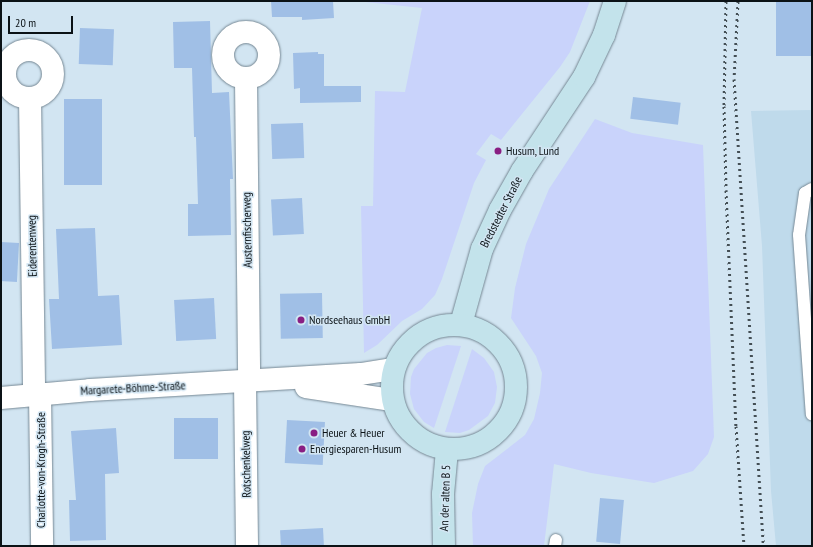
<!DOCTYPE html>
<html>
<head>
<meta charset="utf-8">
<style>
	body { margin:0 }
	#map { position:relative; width:813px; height:547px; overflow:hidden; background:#d2e5f2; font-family:"PT Sans Narrow",sans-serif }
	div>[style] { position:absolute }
	.built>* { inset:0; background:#bfdaeb }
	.green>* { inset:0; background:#c9d3fb }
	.building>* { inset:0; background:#a0bfe6; transform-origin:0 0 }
	.roads { filter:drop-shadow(0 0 1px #768894) drop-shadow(0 0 1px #768894) }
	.service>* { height:12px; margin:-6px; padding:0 6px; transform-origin:6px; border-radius:6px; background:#fff }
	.minor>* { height:22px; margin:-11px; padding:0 11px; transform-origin:11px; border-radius:11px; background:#fff }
	.minor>.ring { margin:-11px; padding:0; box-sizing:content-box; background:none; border:22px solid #fff; border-radius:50% }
	.secondary>* { height:22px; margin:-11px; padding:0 11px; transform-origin:11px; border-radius:11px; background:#c3e3eb }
	.secondary>.ring { margin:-11px; padding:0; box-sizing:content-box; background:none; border:22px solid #c3e3eb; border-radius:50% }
	.rail>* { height:3px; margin-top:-1.5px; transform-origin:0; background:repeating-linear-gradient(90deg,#444f55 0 2px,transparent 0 6px) }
	.dots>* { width:11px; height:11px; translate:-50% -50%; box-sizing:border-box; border:2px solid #d2e5f2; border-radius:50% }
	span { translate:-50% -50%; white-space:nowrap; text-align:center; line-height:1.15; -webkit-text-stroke:3px #d2e5f2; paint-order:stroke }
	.poi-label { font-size:12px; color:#0b1216 }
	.left { translate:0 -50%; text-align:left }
	.street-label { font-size:12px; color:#0b1216 }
	.frame { position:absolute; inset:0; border:2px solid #0b1216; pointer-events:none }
	.scale { position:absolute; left:8px; top:16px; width:65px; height:18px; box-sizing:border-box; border:2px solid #0b1216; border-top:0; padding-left:5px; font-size:12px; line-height:14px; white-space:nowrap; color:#0b1216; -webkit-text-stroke:3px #d2e5f2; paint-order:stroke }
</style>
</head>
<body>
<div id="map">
	<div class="built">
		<i style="clip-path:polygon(812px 110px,812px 546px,776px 546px,771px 491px,762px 246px,751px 111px)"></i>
	</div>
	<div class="green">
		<i style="clip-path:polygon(356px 1px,590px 1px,570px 52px,560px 67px,501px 140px,491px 134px,476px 154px,486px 160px,474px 183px,442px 279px,435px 295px,422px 309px,402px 321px,377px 345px,364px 353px,361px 206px,373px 206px,375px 91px,405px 92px,422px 8px)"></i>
		<i style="clip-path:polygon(595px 119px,632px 133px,703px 145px,714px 437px,708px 454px,693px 471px,654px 483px,591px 473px,554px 464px,544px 546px,473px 546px,472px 513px,478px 484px,485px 466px,525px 435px,534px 419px,540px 393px,542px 373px,536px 356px,511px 318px,515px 288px,526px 244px,549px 189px)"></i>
		<i style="clip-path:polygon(447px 345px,461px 346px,434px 428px,424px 422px,414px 409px,410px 394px,411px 377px,414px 369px,427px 353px,436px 348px)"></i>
		<i style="clip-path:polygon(472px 349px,484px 358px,494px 372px,497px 387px,495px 403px,488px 416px,469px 430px,460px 433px,445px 432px)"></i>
	</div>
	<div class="building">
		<i style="clip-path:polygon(271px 1px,333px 1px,334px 18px,302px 20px,302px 17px,272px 17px)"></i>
		<i style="left:776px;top:1px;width:36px;height:55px"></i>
		<i style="clip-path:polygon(210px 21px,212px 93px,229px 92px,233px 179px,230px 179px,231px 235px,188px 236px,188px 204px,198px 204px,196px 137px,194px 137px,192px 68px,174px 68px,173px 22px)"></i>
		<i style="left:80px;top:28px;width:34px;height:36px;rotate:2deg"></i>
		<i style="clip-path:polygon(318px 52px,318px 54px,324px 54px,324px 86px,361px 86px,361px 102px,300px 103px,300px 88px,294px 89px,293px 53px)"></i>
		<i style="left:633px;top:97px;width:48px;height:22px;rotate:7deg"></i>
		<i style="left:64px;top:99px;width:38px;height:86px"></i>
		<i style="left:303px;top:123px;width:35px;height:32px;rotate:88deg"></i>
		<i style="left:302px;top:198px;width:36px;height:31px;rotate:87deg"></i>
		<i style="clip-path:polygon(95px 228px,98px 296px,119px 295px,122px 345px,52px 349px,49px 299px,59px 299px,56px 229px)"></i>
		<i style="left:1px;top:242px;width:18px;height:39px;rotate:3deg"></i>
		<i style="left:322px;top:293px;width:45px;height:42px;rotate:89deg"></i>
		<i style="left:214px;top:298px;width:41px;height:40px;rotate:87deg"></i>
		<i style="left:174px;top:418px;width:44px;height:41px"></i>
		<i style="left:287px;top:420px;width:38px;height:43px;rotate:3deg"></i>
		<i style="clip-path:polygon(116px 428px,119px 473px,105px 474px,106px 540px,70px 541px,69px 500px,76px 500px,71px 431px)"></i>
		<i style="left:600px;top:498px;width:24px;height:44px;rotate:5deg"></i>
		<i style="left:323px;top:528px;width:18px;height:43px;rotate:87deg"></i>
	</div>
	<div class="roads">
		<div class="service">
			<i style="left:812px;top:189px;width:8px;rotate:150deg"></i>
			<i style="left:805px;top:193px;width:42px;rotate:98.1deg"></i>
			<i style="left:799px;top:235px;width:180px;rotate:85.9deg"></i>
			<i style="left:555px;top:546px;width:6px;rotate:-81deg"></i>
		</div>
		<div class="minor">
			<i class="ring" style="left:223px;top:32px;width:24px;height:24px"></i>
			<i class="ring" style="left:5px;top:50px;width:26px;height:26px"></i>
			<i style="left:246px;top:79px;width:303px;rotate:89.4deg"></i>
			<i style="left:30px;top:98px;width:296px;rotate:89.2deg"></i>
			<i style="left:245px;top:382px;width:164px;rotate:89.3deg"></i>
			<i style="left:306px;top:387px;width:87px;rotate:8.6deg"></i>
			<i style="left:40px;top:394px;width:152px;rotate:89.2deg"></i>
			<i style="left:1px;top:398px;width:89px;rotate:-5.1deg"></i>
			<i style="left:90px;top:390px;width:271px;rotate:-3.4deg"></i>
			<i style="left:361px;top:374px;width:33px;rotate:-9deg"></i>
		</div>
		<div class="secondary">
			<i style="left:461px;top:324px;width:78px;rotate:-74.4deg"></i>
			<i style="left:482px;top:249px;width:43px;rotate:-65.2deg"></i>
			<i style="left:500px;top:210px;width:45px;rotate:-60.6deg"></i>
			<i style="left:522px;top:171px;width:113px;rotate:-56.6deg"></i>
			<i style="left:584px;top:77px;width:47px;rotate:-64.5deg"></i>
			<i style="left:604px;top:35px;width:36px;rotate:-72deg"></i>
			<i class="ring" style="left:392px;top:325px;width:102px;height:102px"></i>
			<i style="left:444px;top:546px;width:52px;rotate:-91.1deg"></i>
			<i style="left:443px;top:494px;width:44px;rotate:-84.8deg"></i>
		</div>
	</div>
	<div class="rail">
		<i style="left:726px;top:1px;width:105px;rotate:91.1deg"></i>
		<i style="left:724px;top:106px;width:84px;rotate:88.6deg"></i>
		<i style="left:726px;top:190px;width:236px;rotate:87.6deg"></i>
		<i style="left:736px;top:426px;width:120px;rotate:86.2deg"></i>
		<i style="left:738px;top:1px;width:78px;rotate:92.9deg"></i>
		<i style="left:734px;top:79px;width:468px;rotate:86.4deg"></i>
	</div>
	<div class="dots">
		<i style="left:498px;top:151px;background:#891e83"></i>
		<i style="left:301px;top:320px;background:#891e83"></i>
		<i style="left:314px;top:433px;background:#891e83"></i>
		<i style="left:302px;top:449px;background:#891e83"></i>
	</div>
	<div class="poi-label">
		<span class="left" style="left:506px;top:151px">Husum, Lund</span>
		<span class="left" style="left:309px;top:320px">Nordseehaus GmbH</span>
		<span class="left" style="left:322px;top:433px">Heuer &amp; Heuer</span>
		<span class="left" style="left:310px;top:449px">Energiesparen-Husum</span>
	</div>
	<div class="street-label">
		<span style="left:501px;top:212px;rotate:-63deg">Bredstedter Straße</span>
		<span style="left:247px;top:230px;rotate:-91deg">Austernfischerweg</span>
		<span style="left:32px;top:246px;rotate:-91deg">Eiderentenweg</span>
		<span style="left:133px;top:388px;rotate:-3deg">Margarete-Böhme-Straße</span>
		<span style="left:246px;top:464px;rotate:-91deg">Rotschenkelweg</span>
		<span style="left:41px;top:470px;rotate:-90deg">Charlotte-von-Krogh-Straße</span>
		<span style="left:445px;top:498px;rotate:-88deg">An der alten B 5</span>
	</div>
	<div class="frame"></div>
	<div class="scale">20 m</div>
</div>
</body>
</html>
